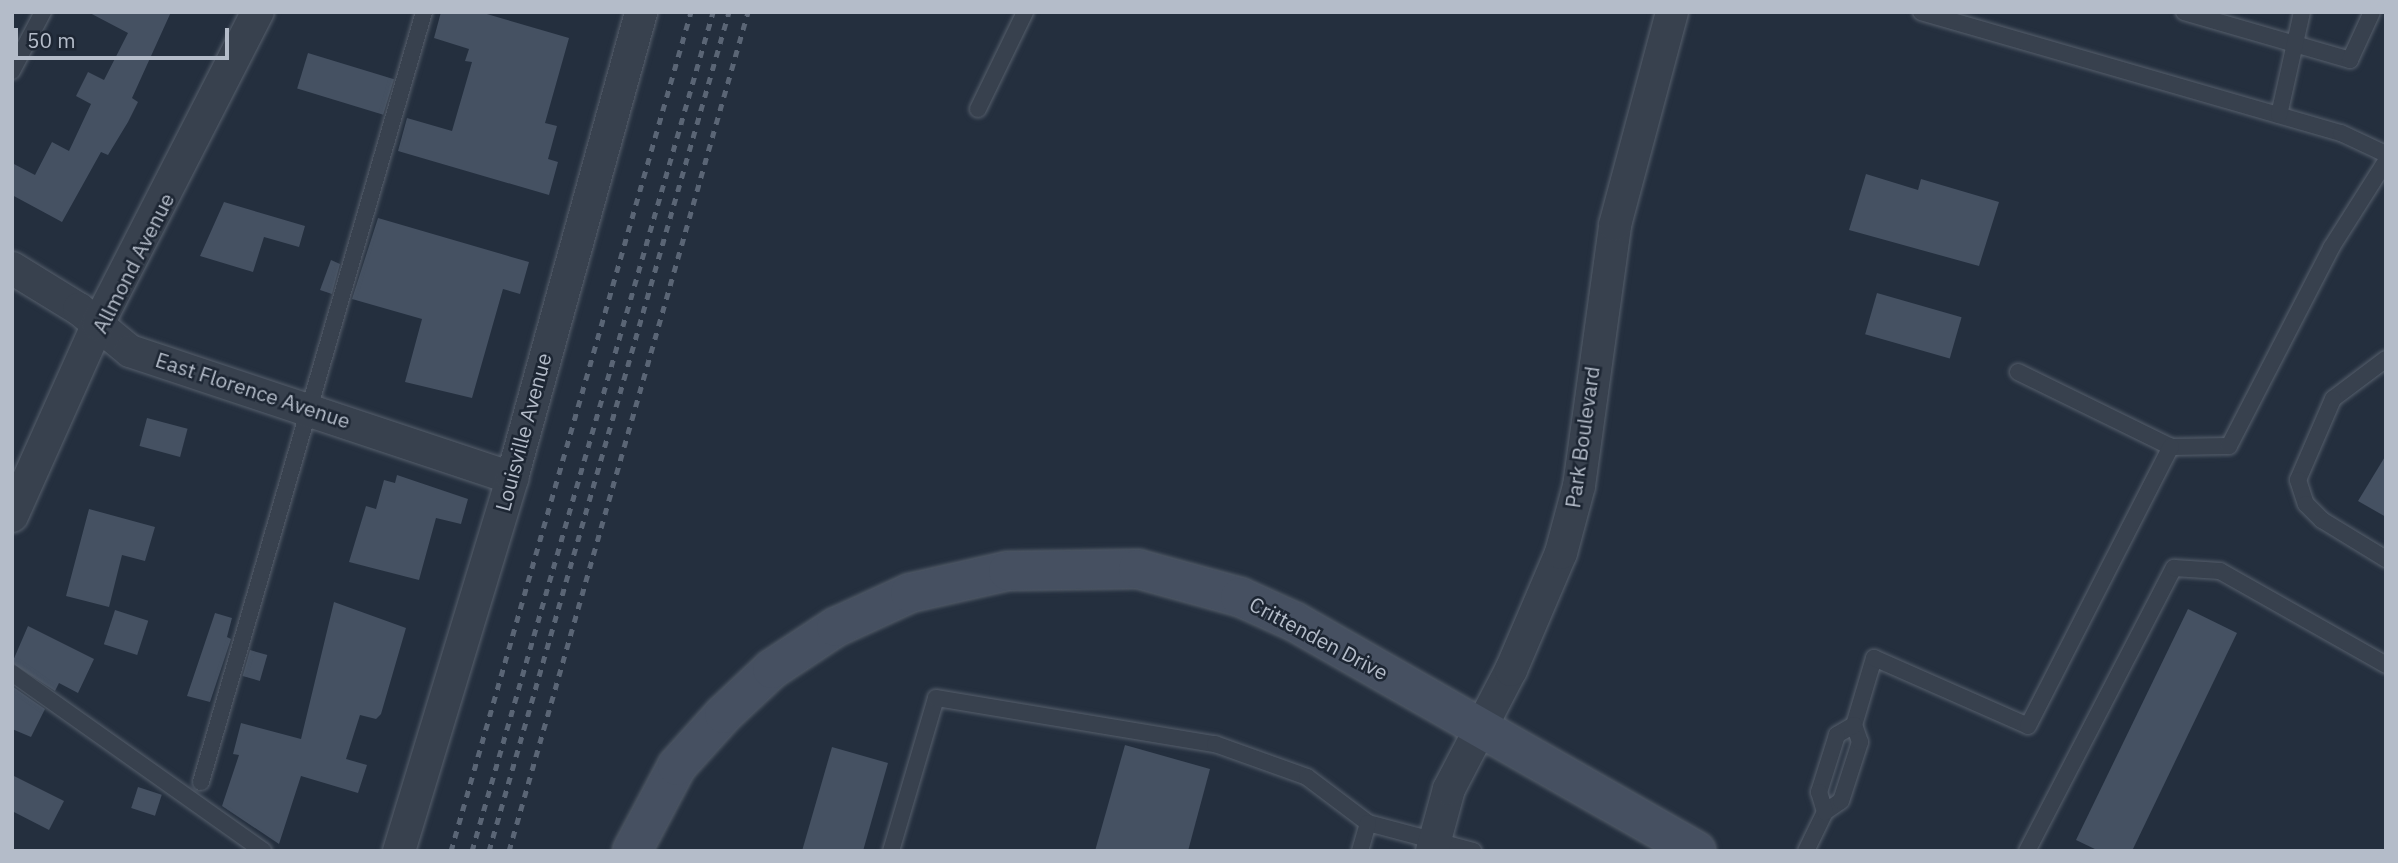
<!DOCTYPE html>
<html>
<head>
<meta charset="utf-8">
<style>
	body { margin:0 }
	#map { position:relative; width:2398px; height:863px; overflow:hidden; background:#242f3e; font-family:"IBM Plex Sans",sans-serif }
	div>[style] { position:absolute }
	.building>* { inset:0; background:#455162; transform-origin:0 0 }
	.roads { filter:drop-shadow(0 0 2px #565f6c) drop-shadow(0 0 2px #565f6c) }
	.service>* { height:16px; margin:-8px; padding:0 8px; transform-origin:8px; border-radius:8px; background:#38414e }
	.minor>* { height:32px; margin:-16px; padding:0 16px; transform-origin:16px; border-radius:16px; background:#38414e }
	.secondary>* { height:38px; margin:-19px; padding:0 19px; transform-origin:19px; border-radius:19px; background:#465061 }
	.rail>* { height:5px; margin-top:-2.5px; transform-origin:0; background:repeating-linear-gradient(90deg,#5a6575 0 7px,transparent 0 14px) }
	span { translate:-50% -50%; white-space:nowrap; text-align:center; line-height:1.15; -webkit-text-stroke:5px #1d2633; paint-order:stroke }
	.street-label { font-size:21px; color:#b4bcc9 }
	.frame { position:absolute; inset:0; border:14px solid #b4bcc9; pointer-events:none }
	.scale { position:absolute; left:14px; top:28px; width:215px; height:32px; box-sizing:border-box; border:4px solid #b4bcc9; border-top:0; padding-left:9px; font-size:21px; line-height:24px; white-space:nowrap; color:#b4bcc9; -webkit-text-stroke:5px #1d2633; paint-order:stroke }
</style>
</head>
<body>
<div id="map">
	<div class="building">
		<i style="clip-path:polygon(88px 12px,171px 12px,132px 98px,138px 102px,128px 122px,108px 155px,101px 152px,62px 222px,12px 195px,12px 163px,35px 175px,52px 142px,69px 151px,91px 104px,76px 96px,88px 72px,104px 80px,128px 33px)"></i>
		<i style="clip-path:polygon(441px 12px,480px 12px,569px 38px,545px 123px,557px 126px,548px 159px,558px 162px,549px 195px,398px 151px,407px 118px,452px 131px,472px 62px,465px 61px,469px 49px,434px 38px)"></i>
		<i style="left:308px;top:53px;width:90px;height:37px;rotate:17deg"></i>
		<i style="clip-path:polygon(1866px 174px,1918px 190px,1921px 179px,1999px 202px,1979px 266px,1849px 230px)"></i>
		<i style="clip-path:polygon(224px 202px,305px 226px,299px 247px,264px 237px,253px 272px,200px 256px)"></i>
		<i style="clip-path:polygon(378px 218px,529px 262px,520px 294px,503px 289px,472px 398px,405px 382px,422px 319px,352px 299px)"></i>
		<i style="clip-path:polygon(331px 260px,340px 264px,332px 294px,320px 290px)"></i>
		<i style="left:1877px;top:293px;width:88px;height:43px;rotate:16deg"></i>
		<i style="left:147px;top:418px;width:42px;height:29px;rotate:15deg"></i>
		<i style="clip-path:polygon(2386px 455px,2386px 517px,2358px 501px)"></i>
		<i style="clip-path:polygon(397px 475px,468px 499px,461px 524px,436px 518px,419px 580px,349px 562px,366px 506px,376px 509px,384px 480px,395px 483px)"></i>
		<i style="clip-path:polygon(89px 509px,155px 527px,145px 561px,122px 555px,109px 607px,66px 596px)"></i>
		<i style="clip-path:polygon(334px 602px,406px 628px,381px 714px,376px 719px,360px 715px,346px 759px,367px 765px,358px 793px,301px 776px,279px 844px,222px 806px,239px 755px,233px 754px,241px 723px,301px 739px)"></i>
		<i style="clip-path:polygon(2188px 609px,2237px 633px,2132px 851px,2099px 851px,2076px 840px)"></i>
		<i style="left:115px;top:610px;width:35px;height:36px;rotate:18deg"></i>
		<i style="clip-path:polygon(215px 613px,232px 618px,227px 637px,231px 639px,210px 702px,187px 696px)"></i>
		<i style="clip-path:polygon(28px 626px,94px 659px,78px 693px,59px 683px,55px 691px,12px 663px)"></i>
		<i style="left:250px;top:650px;width:18px;height:27px;rotate:16deg"></i>
		<i style="clip-path:polygon(12px 686px,45px 709px,31px 737px,12px 729px)"></i>
		<i style="clip-path:polygon(1125px 745px,1210px 769px,1188px 851px,1095px 851px)"></i>
		<i style="clip-path:polygon(832px 747px,888px 763px,863px 851px,802px 851px)"></i>
		<i style="clip-path:polygon(12px 775px,64px 801px,49px 830px,12px 811px)"></i>
		<i style="left:138px;top:787px;width:25px;height:22px;rotate:18deg"></i>
	</div>
	<div class="roads">
		<div class="service">
			<i style="left:1921px;top:12px;width:437px;rotate:16.1deg"></i>
			<i style="left:2341px;top:133px;width:50px;rotate:25deg"></i>
			<i style="left:2184px;top:12px;width:173px;rotate:16.1deg"></i>
			<i style="left:2350px;top:60px;width:53px;rotate:-65.4deg"></i>
			<i style="left:12px;top:71px;width:67px;rotate:-62.3deg"></i>
			<i style="left:978px;top:109px;width:108px;rotate:-64.1deg"></i>
			<i style="left:2279px;top:115px;width:106px;rotate:-77.4deg"></i>
			<i style="left:2386px;top:359px;width:66px;rotate:143deg"></i>
			<i style="left:2333px;top:399px;width:88px;rotate:113.4deg"></i>
			<i style="left:2298px;top:480px;width:25px;rotate:72deg"></i>
			<i style="left:2306px;top:504px;width:23px;rotate:45deg"></i>
			<i style="left:2322px;top:520px;width:75px;rotate:31.4deg"></i>
			<i style="left:2018px;top:372px;width:170px;rotate:26.1deg"></i>
			<i style="left:2171px;top:447px;width:58px;rotate:-1deg"></i>
			<i style="left:2229px;top:446px;width:223px;rotate:-62.7deg"></i>
			<i style="left:2331px;top:248px;width:103px;rotate:-57.7deg"></i>
			<i style="left:12px;top:673px;width:308px;rotate:35.3deg"></i>
			<i style="left:1854px;top:725px;width:70px;rotate:-73.4deg"></i>
			<i style="left:1874px;top:658px;width:168px;rotate:23.8deg"></i>
			<i style="left:2028px;top:726px;width:314px;rotate:-62.9deg"></i>
			<i style="left:201px;top:782px;width:802px;rotate:-73.85deg"></i>
			<i style="left:891px;top:851px;width:159px;rotate:-73.6deg"></i>
			<i style="left:936px;top:698px;width:283px;rotate:9.4deg"></i>
			<i style="left:1215px;top:744px;width:98px;rotate:19.7deg"></i>
			<i style="left:1307px;top:777px;width:76px;rotate:37deg"></i>
			<i style="left:1368px;top:823px;width:109px;rotate:14.9deg"></i>
			<i style="left:1360px;top:851px;width:29px;rotate:-74deg"></i>
			<i style="left:1806px;top:851px;width:43px;rotate:-64deg"></i>
			<i style="left:1825px;top:812px;width:19px;rotate:-35deg"></i>
			<i style="left:1841px;top:801px;width:62px;rotate:-72.1deg"></i>
			<i style="left:1860px;top:742px;width:18px;rotate:-109deg"></i>
			<i style="left:1854px;top:725px;width:20px;rotate:150deg"></i>
			<i style="left:1837px;top:735px;width:60px;rotate:107.5deg"></i>
			<i style="left:1819px;top:792px;width:21px;rotate:73deg"></i>
			<i style="left:2027px;top:851px;width:319px;rotate:-62.6deg"></i>
			<i style="left:2174px;top:568px;width:46px;rotate:3.7deg"></i>
			<i style="left:2220px;top:571px;width:191px;rotate:29.5deg"></i>
		</div>
		<div class="minor">
			<i style="left:12px;top:268px;width:79px;rotate:31.5deg"></i>
			<i style="left:79px;top:309px;width:66px;rotate:39.5deg"></i>
			<i style="left:130px;top:351px;width:403px;rotate:18.4deg"></i>
			<i style="left:12px;top:516px;width:210px;rotate:-65.9deg"></i>
			<i style="left:98px;top:324px;width:351px;rotate:-62.9deg"></i>
			<i style="left:399px;top:851px;width:390px;rotate:-73.1deg"></i>
			<i style="left:512px;top:478px;width:484px;rotate:-74.5deg"></i>
			<i style="left:1432px;top:851px;width:64px;rotate:-74.7deg"></i>
			<i style="left:1449px;top:789px;width:134px;rotate:-62.5deg"></i>
			<i style="left:1511px;top:670px;width:127px;rotate:-66.9deg"></i>
			<i style="left:1561px;top:553px;width:69px;rotate:-75deg"></i>
			<i style="left:1579px;top:486px;width:263px;rotate:-82.1deg"></i>
			<i style="left:1615px;top:225px;width:220px;rotate:-75deg"></i>
		</div>
		<div class="secondary">
			<i style="left:632px;top:851px;width:96px;rotate:-62.1deg"></i>
			<i style="left:677px;top:766px;width:70px;rotate:-47.9deg"></i>
			<i style="left:724px;top:714px;width:66px;rotate:-43.2deg"></i>
			<i style="left:772px;top:669px;width:77px;rotate:-33.3deg"></i>
			<i style="left:836px;top:627px;width:81px;rotate:-24.7deg"></i>
			<i style="left:910px;top:593px;width:100px;rotate:-12.7deg"></i>
			<i style="left:1008px;top:571px;width:130px;rotate:-0.9deg"></i>
			<i style="left:1138px;top:569px;width:106px;rotate:15.4deg"></i>
			<i style="left:1240px;top:597px;width:60px;rotate:24.4deg"></i>
			<i style="left:1295px;top:622px;width:462px;rotate:29.7deg"></i>
		</div>
	</div>
	<div class="rail">
		<i style="left:451px;top:851px;width:873px;rotate:-74.04deg"></i>
		<i style="left:472px;top:851px;width:873px;rotate:-73.97deg"></i>
		<i style="left:489px;top:851px;width:873px;rotate:-74.04deg"></i>
		<i style="left:509px;top:851px;width:872px;rotate:-74.1deg"></i>
	</div>
	<div class="street-label">
		<span style="left:133px;top:263px;rotate:-63deg">Allmond Avenue</span>
		<span style="left:253px;top:390px;rotate:18deg">East Florence Avenue</span>
		<span style="left:523px;top:432px;rotate:-75deg">Louisville Avenue</span>
		<span style="left:1582px;top:437px;rotate:-82deg">Park Boulevard</span>
		<span style="left:1319px;top:638px;rotate:28deg">Crittenden Drive</span>
	</div>
	<div class="frame"></div>
	<div class="scale">50 m</div>
</div>
</body>
</html>
